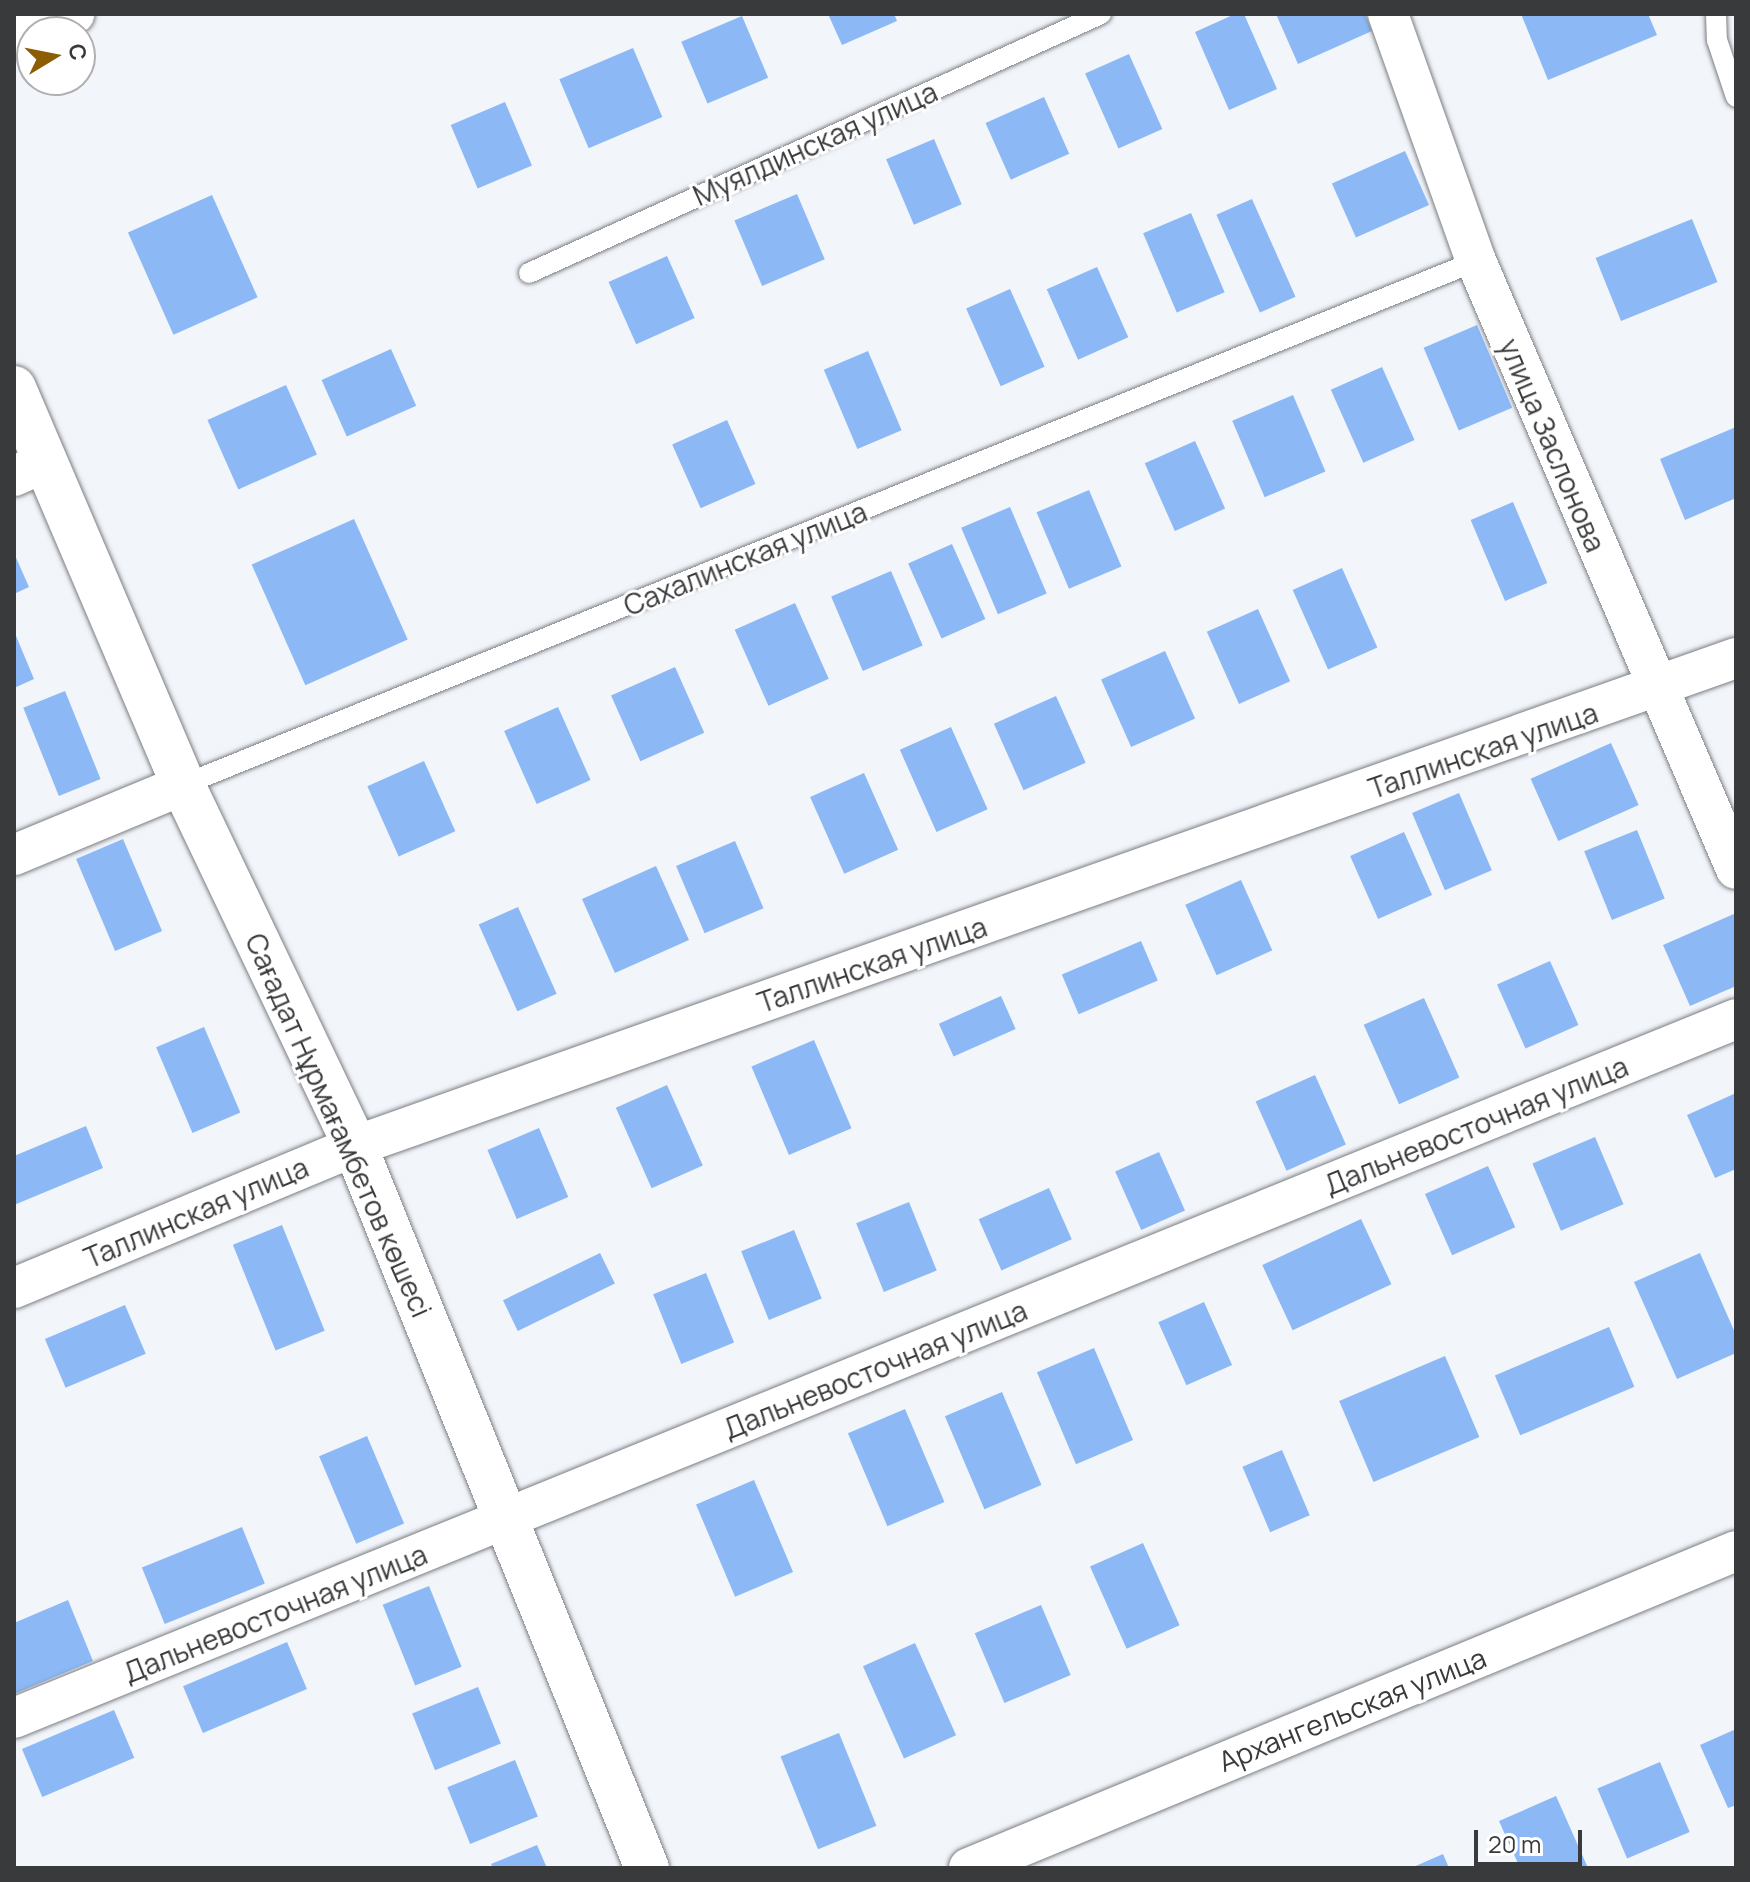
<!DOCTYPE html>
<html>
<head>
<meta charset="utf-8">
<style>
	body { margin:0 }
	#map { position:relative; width:1750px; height:1882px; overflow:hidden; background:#f2f5fa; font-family:Manrope,sans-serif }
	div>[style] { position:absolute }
	.building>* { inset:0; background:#8cb9f6; transform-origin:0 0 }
	.roads { filter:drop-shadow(0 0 2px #7b7e82) drop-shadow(0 0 2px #7b7e82) }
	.service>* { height:20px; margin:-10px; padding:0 10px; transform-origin:10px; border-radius:10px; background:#fff }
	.minor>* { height:40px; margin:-20px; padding:0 20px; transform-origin:20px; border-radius:20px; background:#fff }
	.secondary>* { height:44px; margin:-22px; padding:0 22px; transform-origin:22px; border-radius:22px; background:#fff }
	span { translate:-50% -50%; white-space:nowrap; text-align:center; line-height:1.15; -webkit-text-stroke:6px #fff; paint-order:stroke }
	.street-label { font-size:28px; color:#393a3c }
	.frame { position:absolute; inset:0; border:16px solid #393a3c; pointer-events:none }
	.north { position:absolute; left:16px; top:16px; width:80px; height:80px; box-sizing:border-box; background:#fff; border:2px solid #b0b0b1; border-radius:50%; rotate:80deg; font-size:22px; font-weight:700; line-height:32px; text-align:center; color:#393a3c }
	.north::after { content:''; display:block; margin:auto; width:28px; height:36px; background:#8c5d03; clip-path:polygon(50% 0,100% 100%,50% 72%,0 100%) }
	.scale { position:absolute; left:1474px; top:1830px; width:108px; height:36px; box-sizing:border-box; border:4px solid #393a3c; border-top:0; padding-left:10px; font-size:24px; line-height:28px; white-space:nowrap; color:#393a3c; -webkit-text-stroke:6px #fff; paint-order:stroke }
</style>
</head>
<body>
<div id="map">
	<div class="building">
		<i style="clip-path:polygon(828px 14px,894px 14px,897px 21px,842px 45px)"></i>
		<i style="clip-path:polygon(1235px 14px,1244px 14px,1277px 89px,1229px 110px,1195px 32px)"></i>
		<i style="clip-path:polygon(1276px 14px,1365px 14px,1372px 31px,1298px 64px)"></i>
		<i style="clip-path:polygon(1521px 14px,1648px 14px,1657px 35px,1548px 80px)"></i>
		<i style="left:742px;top:16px;width:67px;height:66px;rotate:67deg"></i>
		<i style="left:633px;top:48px;width:75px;height:80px;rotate:67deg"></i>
		<i style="left:1129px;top:54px;width:82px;height:48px;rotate:66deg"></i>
		<i style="left:1044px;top:97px;width:62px;height:64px;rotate:66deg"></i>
		<i style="left:505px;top:102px;width:69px;height:59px;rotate:67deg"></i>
		<i style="left:934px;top:139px;width:71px;height:52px;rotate:67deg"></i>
		<i style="left:1405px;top:151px;width:59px;height:80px;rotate:66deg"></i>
		<i style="left:797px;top:194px;width:71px;height:68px;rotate:67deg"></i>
		<i style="left:212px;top:195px;width:112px;height:92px;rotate:66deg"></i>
		<i style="left:1252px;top:199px;width:107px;height:39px;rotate:66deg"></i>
		<i style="left:1191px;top:213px;width:86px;height:52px;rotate:67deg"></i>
		<i style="left:1692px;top:219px;width:68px;height:104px;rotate:68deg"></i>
		<i style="left:667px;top:256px;width:68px;height:64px;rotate:66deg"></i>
		<i style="left:1097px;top:267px;width:77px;height:55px;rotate:66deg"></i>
		<i style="left:1010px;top:289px;width:85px;height:48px;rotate:66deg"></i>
		<i style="left:1477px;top:325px;width:90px;height:58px;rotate:67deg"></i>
		<i style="left:391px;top:349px;width:62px;height:76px;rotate:66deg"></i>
		<i style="left:868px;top:351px;width:86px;height:48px;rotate:67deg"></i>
		<i style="left:1382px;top:367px;width:80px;height:56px;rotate:66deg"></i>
		<i style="left:286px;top:385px;width:76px;height:86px;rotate:66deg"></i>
		<i style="left:1293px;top:395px;width:83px;height:66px;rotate:67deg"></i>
		<i style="left:727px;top:420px;width:70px;height:60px;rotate:66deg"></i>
		<i style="clip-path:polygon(1736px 427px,1736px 498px,1685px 520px,1660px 459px)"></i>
		<i style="left:1195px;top:441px;width:74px;height:55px;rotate:66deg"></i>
		<i style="left:1089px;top:490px;width:83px;height:57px;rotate:67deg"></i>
		<i style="left:1513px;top:502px;width:88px;height:46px;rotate:67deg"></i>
		<i style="left:1010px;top:507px;width:94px;height:53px;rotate:67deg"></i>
		<i style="left:354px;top:519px;width:132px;height:112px;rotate:66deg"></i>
		<i style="left:952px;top:544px;width:82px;height:48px;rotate:66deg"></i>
		<i style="clip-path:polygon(14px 553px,29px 587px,14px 594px)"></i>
		<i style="left:1342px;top:568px;width:87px;height:54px;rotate:66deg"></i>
		<i style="left:891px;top:571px;width:81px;height:65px;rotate:67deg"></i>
		<i style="left:795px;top:603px;width:83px;height:66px;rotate:66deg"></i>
		<i style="left:1258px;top:609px;width:79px;height:56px;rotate:66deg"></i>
		<i style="clip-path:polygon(14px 631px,34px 679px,14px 688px)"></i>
		<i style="left:1165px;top:651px;width:74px;height:70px;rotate:66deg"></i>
		<i style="left:675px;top:667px;width:72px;height:70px;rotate:66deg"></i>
		<i style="left:65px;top:691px;width:95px;height:45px;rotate:68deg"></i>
		<i style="left:1056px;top:696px;width:73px;height:68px;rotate:66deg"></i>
		<i style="left:558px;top:707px;width:80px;height:59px;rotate:66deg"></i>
		<i style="left:951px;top:727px;width:90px;height:56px;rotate:66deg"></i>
		<i style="left:1611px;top:743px;width:68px;height:88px;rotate:66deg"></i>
		<i style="left:424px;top:761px;width:77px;height:62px;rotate:66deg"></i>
		<i style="left:864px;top:773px;width:84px;height:59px;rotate:66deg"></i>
		<i style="left:1459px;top:793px;width:84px;height:51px;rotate:67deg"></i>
		<i style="left:1637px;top:830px;width:74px;height:57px;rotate:68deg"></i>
		<i style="left:1404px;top:832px;width:69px;height:59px;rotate:66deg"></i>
		<i style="left:123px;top:839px;width:100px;height:51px;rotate:67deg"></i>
		<i style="left:735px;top:841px;width:73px;height:64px;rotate:67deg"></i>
		<i style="left:656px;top:866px;width:81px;height:81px;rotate:66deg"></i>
		<i style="left:1241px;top:880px;width:77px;height:61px;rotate:66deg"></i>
		<i style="left:518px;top:907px;width:95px;height:43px;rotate:66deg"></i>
		<i style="clip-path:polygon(1736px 913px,1736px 986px,1690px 1006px,1663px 945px)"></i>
		<i style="left:1141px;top:941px;width:43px;height:86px;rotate:67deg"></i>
		<i style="left:1550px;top:961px;width:70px;height:58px;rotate:66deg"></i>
		<i style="left:1001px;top:996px;width:36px;height:68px;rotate:66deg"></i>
		<i style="left:1424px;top:998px;width:87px;height:66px;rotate:66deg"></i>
		<i style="left:204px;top:1027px;width:93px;height:52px;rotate:67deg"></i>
		<i style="left:814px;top:1040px;width:96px;height:68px;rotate:67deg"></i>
		<i style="left:1315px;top:1075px;width:76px;height:65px;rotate:66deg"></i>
		<i style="left:667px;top:1085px;width:88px;height:56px;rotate:66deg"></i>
		<i style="clip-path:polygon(1736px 1093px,1736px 1169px,1715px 1178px,1687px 1115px)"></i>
		<i style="clip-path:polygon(86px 1126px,103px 1168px,14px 1205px,14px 1156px)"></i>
		<i style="left:539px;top:1128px;width:75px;height:56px;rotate:67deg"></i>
		<i style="left:1595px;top:1137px;width:73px;height:68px;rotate:67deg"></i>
		<i style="left:1159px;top:1152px;width:64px;height:48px;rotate:66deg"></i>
		<i style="left:1488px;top:1166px;width:67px;height:69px;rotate:66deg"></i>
		<i style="left:1049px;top:1188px;width:56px;height:77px;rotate:66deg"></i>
		<i style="left:909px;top:1202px;width:74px;height:57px;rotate:68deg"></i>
		<i style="left:1361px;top:1219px;width:72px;height:109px;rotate:65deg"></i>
		<i style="left:282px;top:1225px;width:114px;height:53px;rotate:68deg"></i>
		<i style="left:794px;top:1230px;width:74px;height:57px;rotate:68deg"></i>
		<i style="left:600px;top:1253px;width:34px;height:108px;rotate:64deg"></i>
		<i style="clip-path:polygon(1700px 1253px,1736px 1335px,1736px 1353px,1677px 1379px,1634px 1282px)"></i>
		<i style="left:706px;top:1273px;width:75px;height:57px;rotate:68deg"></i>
		<i style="left:1204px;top:1302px;width:69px;height:50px;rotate:66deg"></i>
		<i style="left:125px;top:1305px;width:53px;height:87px;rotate:67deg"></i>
		<i style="left:1609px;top:1327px;width:65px;height:124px;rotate:67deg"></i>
		<i style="left:1094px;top:1348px;width:100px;height:62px;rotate:67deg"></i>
		<i style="left:1445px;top:1356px;width:88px;height:115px;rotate:67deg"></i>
		<i style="left:1002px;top:1392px;width:101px;height:62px;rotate:67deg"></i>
		<i style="left:905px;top:1409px;width:101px;height:62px;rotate:67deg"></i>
		<i style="left:367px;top:1436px;width:95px;height:52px;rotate:67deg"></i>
		<i style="left:1282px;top:1450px;width:71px;height:43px;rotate:67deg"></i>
		<i style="left:754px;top:1480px;width:100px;height:63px;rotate:67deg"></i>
		<i style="left:242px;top:1527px;width:61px;height:108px;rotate:68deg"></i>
		<i style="left:1143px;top:1543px;width:90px;height:58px;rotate:66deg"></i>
		<i style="left:429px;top:1586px;width:87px;height:50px;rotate:68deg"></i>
		<i style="clip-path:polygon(68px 1600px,93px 1661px,14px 1694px,14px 1623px)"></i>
		<i style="left:1041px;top:1605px;width:76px;height:72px;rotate:67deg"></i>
		<i style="left:287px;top:1642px;width:51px;height:113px;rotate:67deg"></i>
		<i style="left:915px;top:1643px;width:101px;height:57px;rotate:66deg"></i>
		<i style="left:478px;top:1687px;width:61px;height:71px;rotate:68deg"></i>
		<i style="left:114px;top:1710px;width:52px;height:100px;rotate:67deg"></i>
		<i style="clip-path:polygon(1736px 1729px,1736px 1805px,1728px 1808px,1700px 1745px)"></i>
		<i style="left:839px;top:1733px;width:100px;height:63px;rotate:68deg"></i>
		<i style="left:515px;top:1760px;width:61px;height:73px;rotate:68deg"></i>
		<i style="left:1660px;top:1762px;width:76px;height:68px;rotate:67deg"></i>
		<i style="clip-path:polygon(1556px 1796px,1588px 1868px,1520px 1868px,1499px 1821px)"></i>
		<i style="clip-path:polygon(537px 1845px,547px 1868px,493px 1868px,491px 1864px)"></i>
		<i style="clip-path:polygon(1443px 1854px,1449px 1868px,1411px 1868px)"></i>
	</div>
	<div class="roads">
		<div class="service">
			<i style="left:1716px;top:14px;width:26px;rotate:88deg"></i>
			<i style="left:1717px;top:40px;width:60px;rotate:71.6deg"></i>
			<i style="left:529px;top:273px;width:628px;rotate:-24.36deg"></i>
			<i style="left:183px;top:785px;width:1395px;rotate:-22.06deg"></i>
		</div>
		<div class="minor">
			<i style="left:1388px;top:14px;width:262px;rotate:70.4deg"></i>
			<i style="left:1476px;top:261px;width:661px;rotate:66.85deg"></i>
			<i style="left:14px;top:38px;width:65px;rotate:-21.8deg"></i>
			<i style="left:14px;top:476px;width:35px;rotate:-24deg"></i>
			<i style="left:14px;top:855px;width:183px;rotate:-22.5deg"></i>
			<i style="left:14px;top:1288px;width:369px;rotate:-22.6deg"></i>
			<i style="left:355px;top:1146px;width:1465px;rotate:-19.46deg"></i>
			<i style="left:14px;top:1718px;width:1858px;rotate:-22.09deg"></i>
			<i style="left:969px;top:1868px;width:830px;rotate:-22.46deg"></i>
		</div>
		<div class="secondary">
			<i style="left:14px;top:388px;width:431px;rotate:66.9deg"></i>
			<i style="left:183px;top:785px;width:400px;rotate:64.5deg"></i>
			<i style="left:355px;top:1146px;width:779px;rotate:67.98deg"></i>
		</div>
	</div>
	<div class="street-label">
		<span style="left:815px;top:143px;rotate:-24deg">Муялдинская улица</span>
		<span style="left:1553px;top:445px;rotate:67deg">улица Заслонова</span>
		<span style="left:745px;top:558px;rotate:-22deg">Сахалинская улица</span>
		<span style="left:1483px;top:750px;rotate:-19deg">Таллинская улица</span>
		<span style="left:872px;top:964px;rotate:-19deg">Таллинская улица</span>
		<span style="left:339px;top:1125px;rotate:66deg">Сағадат Нұрмағамбетов көшесі</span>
		<span style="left:1476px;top:1125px;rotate:-22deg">Дальневосточная улица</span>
		<span style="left:196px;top:1212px;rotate:-23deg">Таллинская улица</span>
		<span style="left:875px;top:1369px;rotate:-22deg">Дальневосточная улица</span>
		<span style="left:275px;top:1613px;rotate:-22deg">Дальневосточная улица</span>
		<span style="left:1352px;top:1709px;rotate:-22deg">Архангельская улица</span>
	</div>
	<div class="frame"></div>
	<div class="north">С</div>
	<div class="scale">20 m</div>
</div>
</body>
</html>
